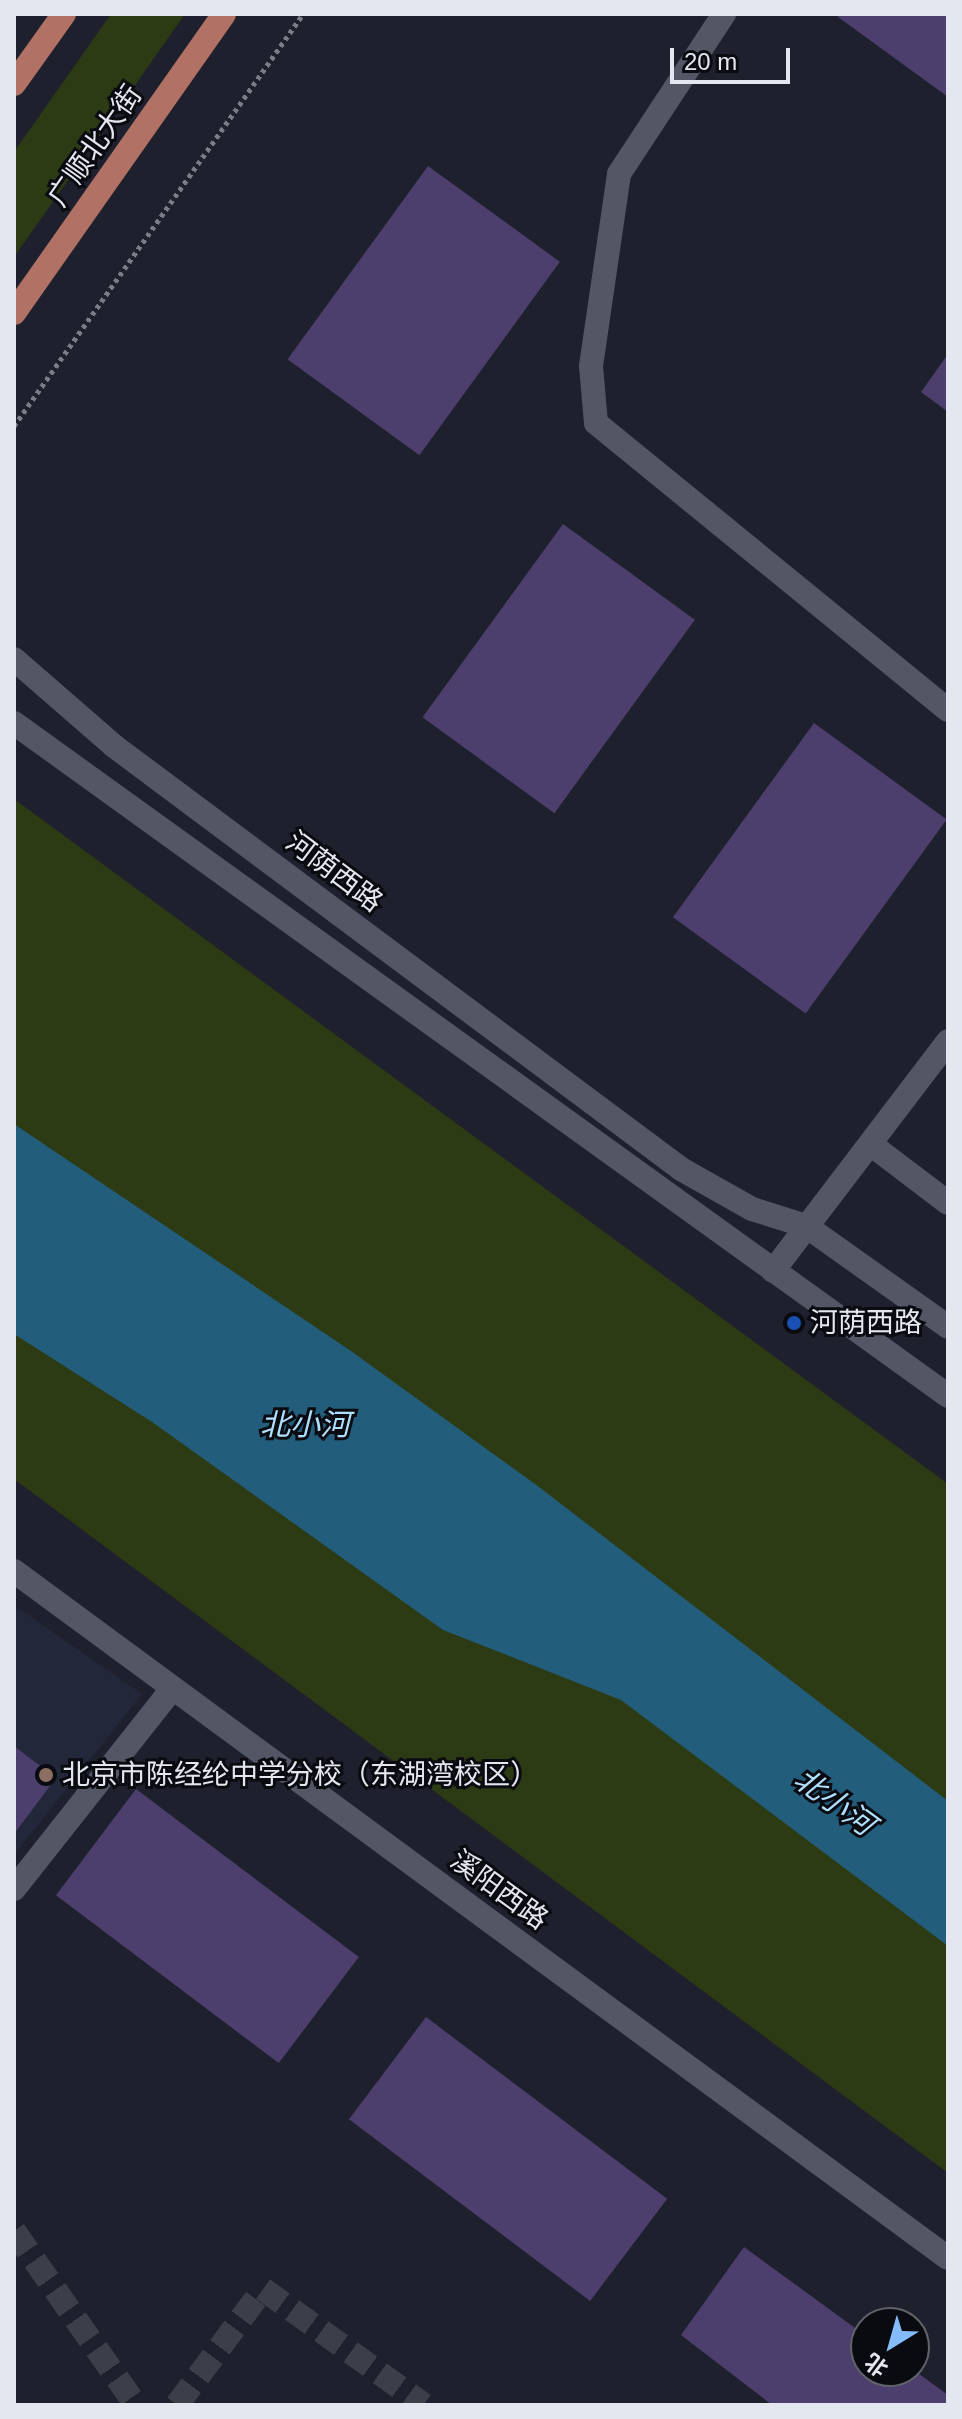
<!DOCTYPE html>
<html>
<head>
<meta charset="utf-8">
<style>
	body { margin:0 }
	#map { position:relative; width:962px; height:2419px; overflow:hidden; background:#1e212d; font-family:Helvetica,"Noto Sans SC",sans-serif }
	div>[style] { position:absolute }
	.built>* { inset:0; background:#222739 }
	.green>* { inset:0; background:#2d3b14 }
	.water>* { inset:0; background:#225d7c }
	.building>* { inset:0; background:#4c3e6d; transform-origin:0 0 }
	.minor-tunnel>* { height:24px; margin-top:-12px; transform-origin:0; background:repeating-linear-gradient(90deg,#3c3f4a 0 24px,transparent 0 36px) }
	.path>* { height:5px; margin-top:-2.5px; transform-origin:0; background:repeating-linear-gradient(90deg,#7a7d88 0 4px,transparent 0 8px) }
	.minor>* { height:24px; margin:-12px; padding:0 12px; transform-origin:12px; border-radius:12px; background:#525665 }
	.major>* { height:24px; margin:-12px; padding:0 12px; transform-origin:12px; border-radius:12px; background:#b17265 }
	.dots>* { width:22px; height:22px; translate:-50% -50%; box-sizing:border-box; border:4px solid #090b10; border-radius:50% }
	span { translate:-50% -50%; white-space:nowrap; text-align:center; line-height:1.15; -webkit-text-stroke:6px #090b10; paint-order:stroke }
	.street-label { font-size:28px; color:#e4e7f0 }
	.poi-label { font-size:28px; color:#e4e7f0 }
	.left { translate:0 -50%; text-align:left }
	.water-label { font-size:30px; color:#aedffd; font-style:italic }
	.frame { position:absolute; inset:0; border:16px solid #e4e7f0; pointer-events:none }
	.north { position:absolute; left:850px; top:2307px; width:80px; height:80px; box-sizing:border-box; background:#090b10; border:2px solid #61636a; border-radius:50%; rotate:217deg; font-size:22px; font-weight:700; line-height:32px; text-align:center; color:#e4e7f0 }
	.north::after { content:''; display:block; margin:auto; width:28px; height:36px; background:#84bcfb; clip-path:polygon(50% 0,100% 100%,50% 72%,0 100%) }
	.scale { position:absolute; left:670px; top:48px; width:120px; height:36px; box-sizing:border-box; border:4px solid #e4e7f0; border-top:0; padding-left:10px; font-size:24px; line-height:28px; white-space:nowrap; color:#e4e7f0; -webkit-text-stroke:6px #090b10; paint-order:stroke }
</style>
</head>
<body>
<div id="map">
	<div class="built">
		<i style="clip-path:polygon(14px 1605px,142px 1694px,14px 1855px)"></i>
	</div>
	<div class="green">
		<i style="clip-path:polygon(111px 14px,185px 14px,14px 257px,14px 152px)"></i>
		<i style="clip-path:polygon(14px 799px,948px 1484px,948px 2173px,14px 1479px)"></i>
	</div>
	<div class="water">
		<i style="clip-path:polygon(14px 1124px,351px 1351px,539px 1487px,948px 1801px,948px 1946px,621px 1700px,443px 1630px,152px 1422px,14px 1334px)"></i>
	</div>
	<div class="building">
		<i style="clip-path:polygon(840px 14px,948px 14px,948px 97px,838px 17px)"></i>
		<i style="left:428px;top:166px;width:163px;height:239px;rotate:36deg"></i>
		<i style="clip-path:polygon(948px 354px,948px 412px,921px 392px)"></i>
		<i style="left:563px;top:524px;width:163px;height:239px;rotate:36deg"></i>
		<i style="left:814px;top:723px;width:164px;height:240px;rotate:36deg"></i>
		<i style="clip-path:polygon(14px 1746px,56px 1778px,14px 1834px)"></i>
		<i style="left:136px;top:1789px;width:279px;height:133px;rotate:37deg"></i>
		<i style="left:426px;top:2017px;width:302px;height:128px;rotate:37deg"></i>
		<i style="clip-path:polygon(744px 2247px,866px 2336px,866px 2371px,915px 2371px,948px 2395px,948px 2405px,772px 2405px,681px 2335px)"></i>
	</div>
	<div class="minor-tunnel">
		<i style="left:14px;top:2231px;width:213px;rotate:55deg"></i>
		<i style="left:177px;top:2405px;width:144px;rotate:-53.4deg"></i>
		<i style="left:263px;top:2289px;width:198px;rotate:35.8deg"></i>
	</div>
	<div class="path">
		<i style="left:14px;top:426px;width:503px;rotate:-54.95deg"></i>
	</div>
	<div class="minor">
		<i style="left:724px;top:14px;width:191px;rotate:123.3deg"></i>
		<i style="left:619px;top:174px;width:194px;rotate:98.3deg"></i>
		<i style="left:591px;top:366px;width:57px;rotate:85deg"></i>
		<i style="left:596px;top:423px;width:454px;rotate:39.2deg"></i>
		<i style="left:14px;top:659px;width:133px;rotate:41deg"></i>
		<i style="left:114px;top:746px;width:707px;rotate:36.72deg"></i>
		<i style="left:681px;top:1169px;width:81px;rotate:29.4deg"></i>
		<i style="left:752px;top:1209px;width:57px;rotate:17.5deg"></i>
		<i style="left:806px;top:1226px;width:174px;rotate:35.4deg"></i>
		<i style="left:14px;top:723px;width:1151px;rotate:35.77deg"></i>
		<i style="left:873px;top:1146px;width:94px;rotate:37.2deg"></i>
		<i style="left:773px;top:1271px;width:289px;rotate:-52.7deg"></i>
		<i style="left:14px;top:1571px;width:1159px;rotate:36.34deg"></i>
		<i style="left:14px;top:1889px;width:256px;rotate:-51.7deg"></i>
	</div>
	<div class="major">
		<i style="left:14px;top:84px;width:86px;rotate:-54.5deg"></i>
		<i style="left:14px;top:313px;width:365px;rotate:-54.9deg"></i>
	</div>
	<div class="dots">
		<i style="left:794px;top:1323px;background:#1a4fb4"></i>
		<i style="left:46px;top:1775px;background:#8d6e63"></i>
	</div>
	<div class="street-label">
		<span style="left:95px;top:146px;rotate:-55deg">广顺北大街</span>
		<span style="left:334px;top:872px;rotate:37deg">河荫西路</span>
		<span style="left:499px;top:1890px;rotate:36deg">溪阳西路</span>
	</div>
	<div class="poi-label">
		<span class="left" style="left:810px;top:1323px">河荫西路</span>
		<span class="left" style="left:62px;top:1775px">北京市陈经纶中学分校（东湖湾校区）</span>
	</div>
	<div class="water-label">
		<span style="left:305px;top:1425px">北小河</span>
		<span style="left:834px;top:1802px;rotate:36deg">北小河</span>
	</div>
	<div class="frame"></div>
	<div class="north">北</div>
	<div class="scale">20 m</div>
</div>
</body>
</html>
